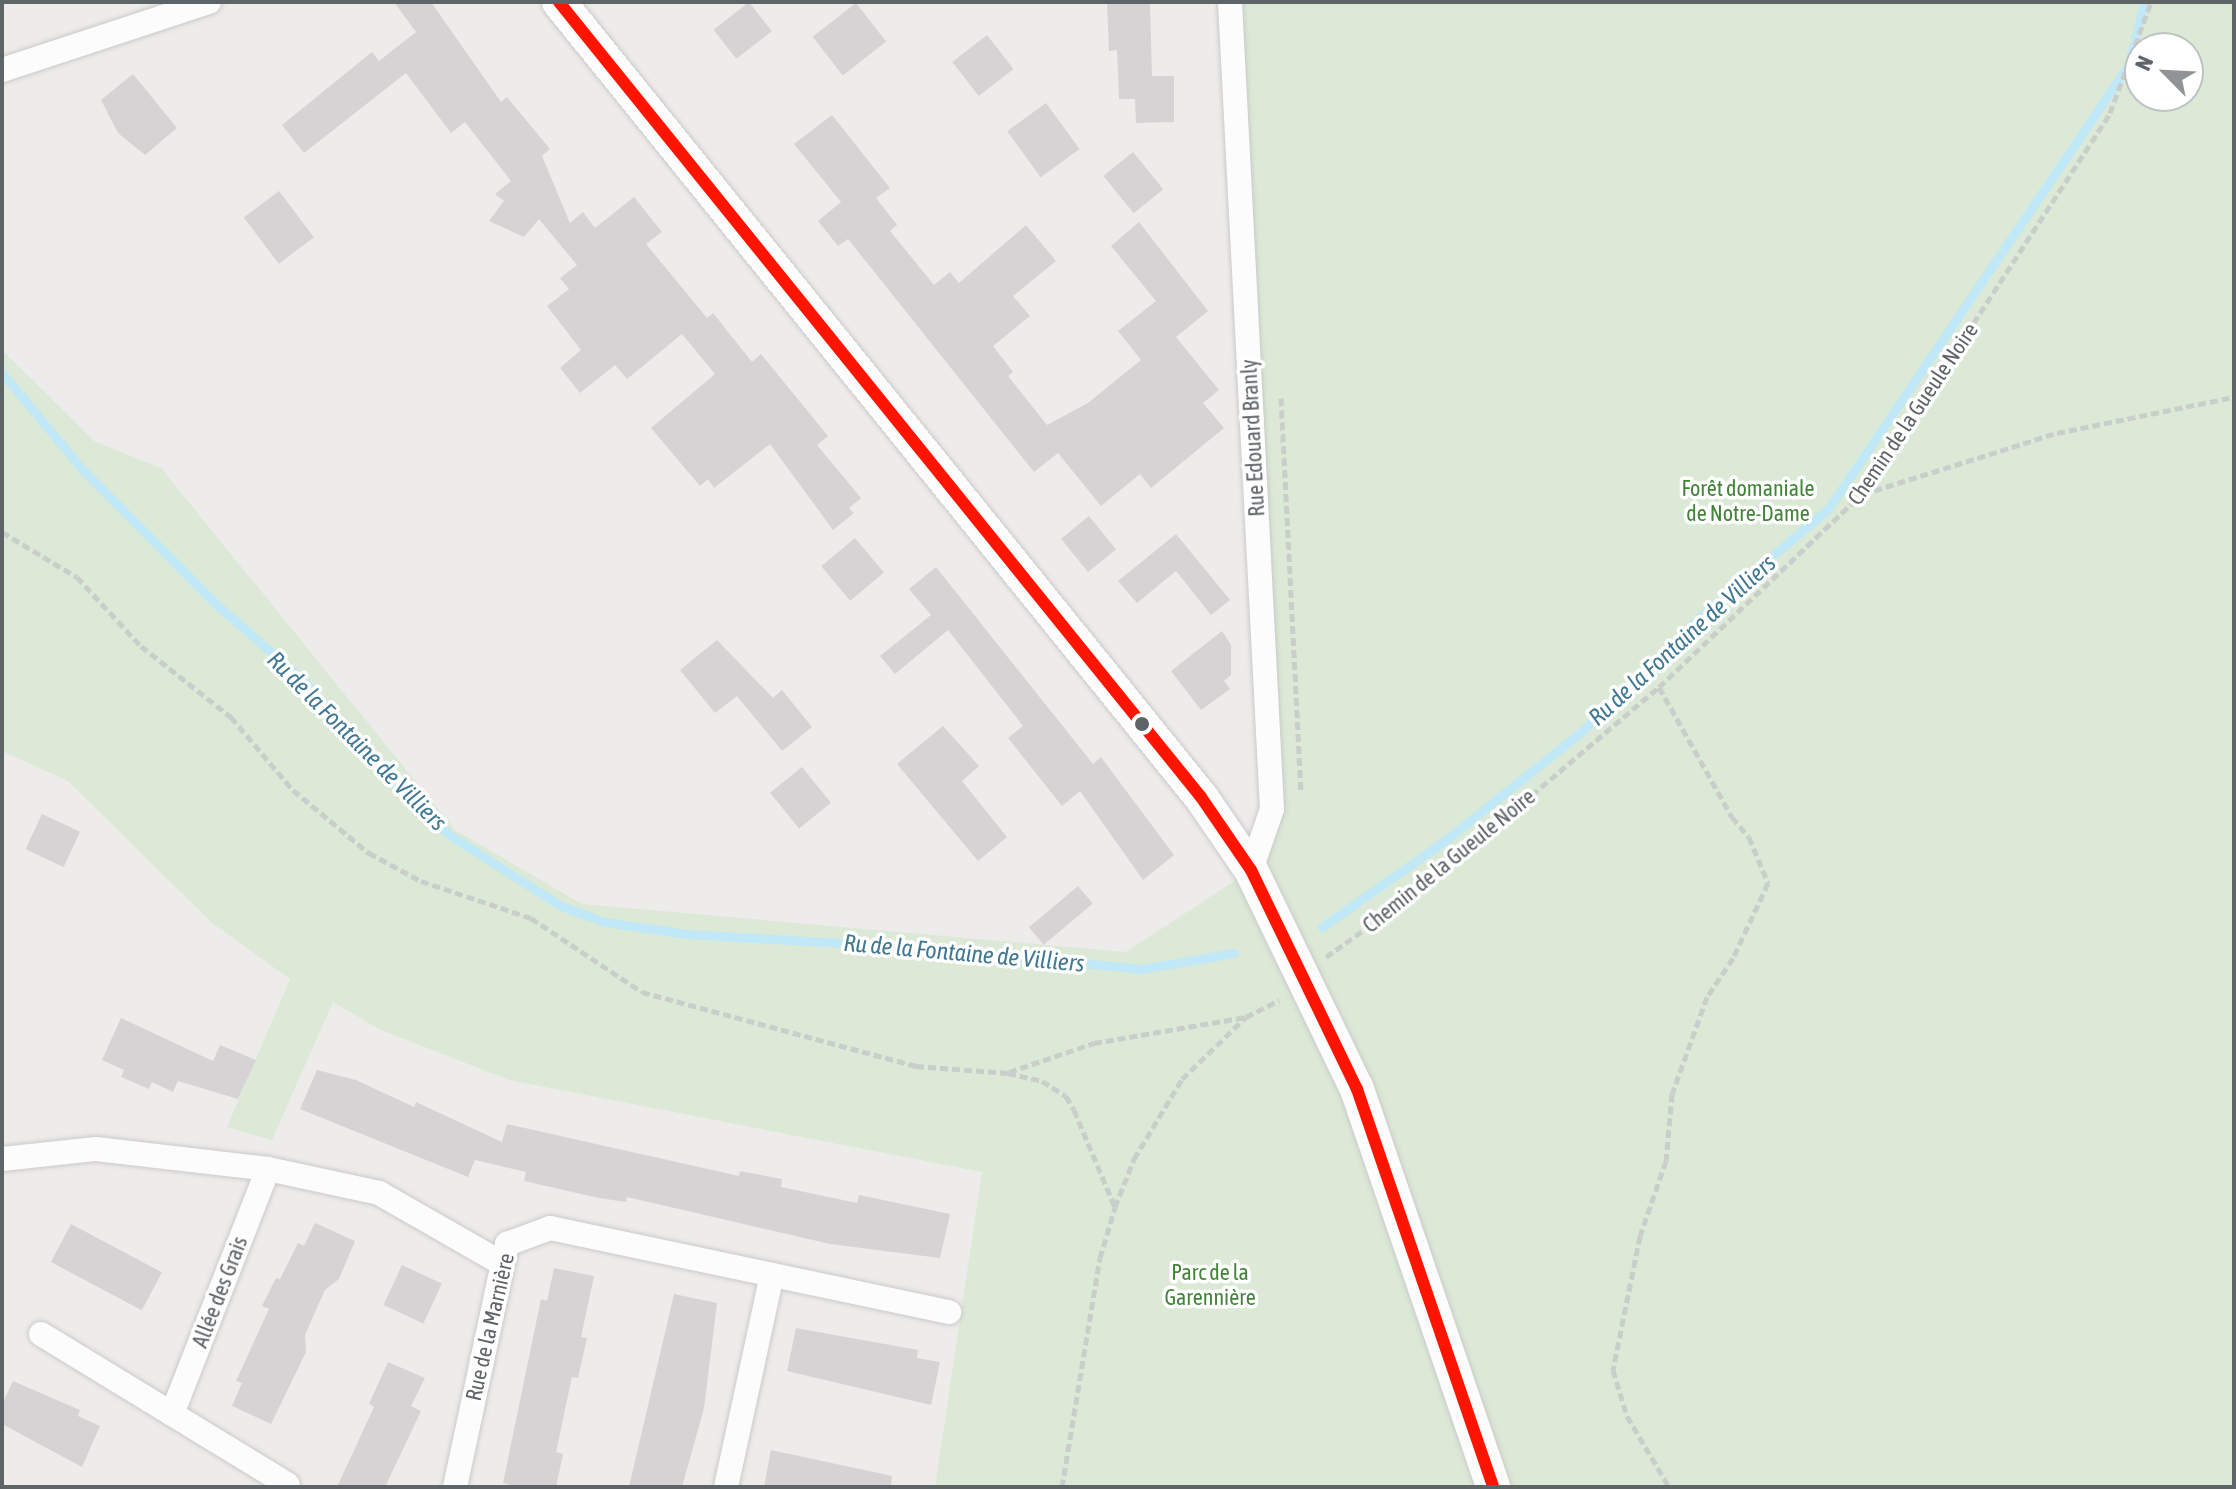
<!DOCTYPE html>
<html>
<head>
<meta charset="utf-8">
<style>
	body { margin:0 }
	#map { position:relative; width:2236px; height:1489px; overflow:hidden; background:#eeecea; font-family:"Asap Condensed",sans-serif }
	div>[style] { position:absolute }
	.green>* { inset:0; background:#dbe9d6 }
	.stream>* { height:9px; margin:-4.5px; padding:0 4.5px; transform-origin:4.5px; border-radius:4.5px; background:#c1e8f6 }
	.building>* { inset:0; background:#d5d3d3; transform-origin:0 0 }
	.path>* { height:5px; margin-top:-2.5px; transform-origin:0; background:repeating-linear-gradient(90deg,#c9cecb 0 8px,transparent 0 12px) }
	.roads { filter:drop-shadow(0 0 2px #cbcaca) drop-shadow(0 0 2px #cbcaca) }
	.minor>* { height:24px; margin:-12px; padding:0 12px; transform-origin:12px; border-radius:12px; background:#fcfcfc }
	.secondary>* { height:34px; margin:-17px; padding:0 17px; transform-origin:17px; border-radius:17px; background:#fcfcfc }
	.bus-1>* { height:12px; margin:-6px; padding:0 6px; transform-origin:6px; border-radius:6px; background:#ff1400 }
	.dots>* { width:22px; height:22px; translate:-50% -50%; box-sizing:border-box; border:4px solid #fff; border-radius:50% }
	span { translate:-50% -50%; white-space:nowrap; text-align:center; line-height:1.15; -webkit-text-stroke:7px #fff; paint-order:stroke }
	.street-label { font-size:22px; color:#5f6467 }
	.park-label { font-size:22px; color:#43833a }
	.water-label { font-size:24px; color:#407894; font-style:italic }
	.frame { position:absolute; inset:0; border:4px solid #5f6467; pointer-events:none }
	.north { position:absolute; left:2124px; top:32px; width:80px; height:80px; box-sizing:border-box; background:#fff; border:2px solid #bfc1c2; border-radius:50%; rotate:294deg; font-size:22px; font-weight:700; line-height:32px; text-align:center; color:#5f6467 }
	.north::after { content:''; display:block; margin:auto; width:28px; height:36px; background:#919495; clip-path:polygon(50% 0,100% 100%,50% 72%,0 100%) }
</style>
</head>
<body>
<div id="map">
	<div class="green">
		<i style="clip-path:polygon(evenodd,1240px 2px,2234px 2px,2234px 1487px,935px 1487px,982px 1172px,509px 1080px,379px 1029px,333px 1002px,272px 1140px,227px 1127px,290px 979px,212px 923px,68px 781px,2px 751px,2px 350px,94px 441px,161px 468px,455px 830px,582px 904px,1126px 952px,1251px 870px,1277px 812px,1240px 2px,2140px 48px,2188px 48px,2188px 96px,2140px 96px,2140px 48px)"></i>
	</div>
	<div class="stream">
		<i style="left:2px;top:373px;width:125px;rotate:50.2deg"></i>
		<i style="left:82px;top:469px;width:190px;rotate:45.2deg"></i>
		<i style="left:216px;top:604px;width:116px;rotate:41.1deg"></i>
		<i style="left:303px;top:680px;width:157px;rotate:48.4deg"></i>
		<i style="left:407px;top:797px;width:59px;rotate:41.6deg"></i>
		<i style="left:451px;top:836px;width:130px;rotate:32.5deg"></i>
		<i style="left:561px;top:906px;width:47px;rotate:20deg"></i>
		<i style="left:605px;top:922px;width:83px;rotate:8.3deg"></i>
		<i style="left:687px;top:934px;width:260px;rotate:3.3deg"></i>
		<i style="left:947px;top:949px;width:195px;rotate:5.9deg"></i>
		<i style="left:1141px;top:969px;width:94px;rotate:-9.8deg"></i>
		<i style="left:1322px;top:927px;width:153px;rotate:-35.1deg"></i>
		<i style="left:1447px;top:839px;width:171px;rotate:-38.6deg"></i>
		<i style="left:1581px;top:732px;width:165px;rotate:-44deg"></i>
		<i style="left:1700px;top:617px;width:167px;rotate:-40.2deg"></i>
		<i style="left:1828px;top:509px;width:537px;rotate:-55.93deg"></i>
		<i style="left:2129px;top:64px;width:64px;rotate:-76.4deg"></i>
	</div>
	<div class="building">
		<i style="clip-path:polygon(394px 2px,431px 2px,501px 102px,507px 97px,550px 149px,542px 156px,570px 223px,583px 212px,595px 228px,634px 197px,662px 232px,646px 244px,707px 318px,713px 313px,752px 362px,761px 354px,828px 436px,817px 445px,861px 498px,849px 508px,854px 513px,833px 530px,770px 444px,714px 488px,708px 479px,700px 486px,651px 428px,715px 374px,682px 334px,627px 379px,615px 365px,580px 393px,560px 368px,581px 350px,547px 306px,569px 289px,560px 278px,577px 265px,539px 219px,524px 237px,489px 221px,504px 201px,495px 194px,511px 181px,465px 122px,451px 133px,406px 73px,304px 153px,282px 125px,372px 52px,379px 61px,416px 32px)"></i>
		<i style="left:749px;top:2px;width:37px;height:45px;rotate:52deg"></i>
		<i style="clip-path:polygon(1107px 2px,1150px 2px,1152px 76px,1174px 76px,1174px 122px,1136px 123px,1135px 99px,1119px 99px,1117px 50px,1109px 51px)"></i>
		<i style="left:856px;top:3px;width:49px;height:55px;rotate:52deg"></i>
		<i style="left:987px;top:35px;width:43px;height:44px;rotate:52deg"></i>
		<i style="clip-path:polygon(133px 74px,177px 128px,145px 155px,118px 133px,101px 100px)"></i>
		<i style="left:1046px;top:103px;width:57px;height:48px;rotate:54deg"></i>
		<i style="clip-path:polygon(832px 115px,890px 188px,876px 198px,897px 225px,890px 231px,934px 285px,950px 272px,959px 283px,1026px 225px,1056px 261px,1013px 296px,1030px 316px,993px 346px,1013px 372px,1008px 376px,1047px 425px,1088px 403px,1141px 360px,1118px 331px,1156px 301px,1111px 246px,1139px 222px,1208px 311px,1176px 337px,1219px 390px,1203px 403px,1224px 428px,1151px 488px,1140px 474px,1101px 506px,1058px 453px,1034px 472px,848px 239px,838px 246px,818px 221px,841px 202px,794px 144px)"></i>
		<i style="left:1133px;top:152px;width:48px;height:38px;rotate:51deg"></i>
		<i style="left:279px;top:191px;width:58px;height:44px;rotate:53deg"></i>
		<i style="left:1089px;top:516px;width:43px;height:36px;rotate:51deg"></i>
		<i style="clip-path:polygon(1176px 534px,1230px 600px,1211px 615px,1176px 571px,1137px 603px,1118px 581px)"></i>
		<i style="left:855px;top:538px;width:45px;height:44px;rotate:50deg"></i>
		<i style="clip-path:polygon(936px 567px,1093px 764px,1101px 757px,1174px 855px,1143px 880px,1080px 791px,1062px 806px,1008px 738px,1023px 726px,948px 630px,895px 674px,880px 656px,931px 615px,909px 589px)"></i>
		<i style="clip-path:polygon(1222px 631px,1231px 645px,1231px 675px,1224px 681px,1230px 689px,1201px 710px,1171px 671px)"></i>
		<i style="clip-path:polygon(717px 640px,773px 698px,782px 690px,812px 727px,782px 751px,737px 696px,715px 713px,680px 670px)"></i>
		<i style="clip-path:polygon(943px 726px,979px 766px,962px 781px,1007px 837px,978px 861px,897px 764px)"></i>
		<i style="left:802px;top:767px;width:46px;height:41px;rotate:51deg"></i>
		<i style="left:42px;top:814px;width:42px;height:39px;rotate:25deg"></i>
		<i style="left:1078px;top:886px;width:23px;height:64px;rotate:50deg"></i>
		<i style="clip-path:polygon(121px 1018px,213px 1061px,220px 1045px,256px 1060px,238px 1099px,178px 1081px,173px 1092px,152px 1082px,149px 1089px,121px 1077px,124px 1070px,102px 1060px)"></i>
		<i style="clip-path:polygon(317px 1070px,356px 1080px,414px 1107px,416px 1102px,502px 1142px,507px 1124px,739px 1176px,740px 1171px,782px 1179px,781px 1187px,857px 1203px,859px 1195px,950px 1214px,940px 1258px,830px 1244px,627px 1197px,626px 1202px,599px 1198px,524px 1181px,526px 1172px,475px 1160px,468px 1177px,300px 1109px)"></i>
		<i style="clip-path:polygon(315px 1223px,355px 1241px,339px 1279px,325px 1290px,315px 1312px,305px 1335px,306px 1352px,271px 1424px,232px 1406px,242px 1383px,236px 1381px,269px 1309px,262px 1306px,276px 1278px,280px 1279px,298px 1243px,304px 1246px)"></i>
		<i style="left:71px;top:1224px;width:103px;height:43px;rotate:28deg"></i>
		<i style="left:402px;top:1265px;width:44px;height:44px;rotate:25deg"></i>
		<i style="clip-path:polygon(554px 1268px,594px 1276px,581px 1337px,587px 1338px,578px 1378px,572px 1377px,556px 1452px,563px 1454px,556px 1487px,520px 1487px,503px 1483px,541px 1299px,547px 1301px)"></i>
		<i style="clip-path:polygon(674px 1294px,717px 1303px,704px 1408px,682px 1487px,629px 1487px)"></i>
		<i style="clip-path:polygon(796px 1328px,918px 1350px,917px 1358px,940px 1362px,931px 1405px,787px 1371px)"></i>
		<i style="clip-path:polygon(388px 1362px,425px 1378px,411px 1406px,421px 1411px,385px 1487px,337px 1487px,374px 1407px,369px 1404px)"></i>
		<i style="clip-path:polygon(13px 1381px,80px 1410px,78px 1416px,100px 1426px,82px 1467px,2px 1424px,2px 1404px)"></i>
		<i style="clip-path:polygon(771px 1450px,892px 1476px,891px 1487px,764px 1487px)"></i>
	</div>
	<div class="path">
		<i style="left:1281px;top:398px;width:394px;rotate:87.1deg"></i>
		<i style="left:1863px;top:494px;width:203px;rotate:-17.5deg"></i>
		<i style="left:2057px;top:433px;width:181px;rotate:-11.5deg"></i>
		<i style="left:2px;top:532px;width:87px;rotate:31deg"></i>
		<i style="left:77px;top:577px;width:94px;rotate:47.2deg"></i>
		<i style="left:141px;top:646px;width:115px;rotate:38.3deg"></i>
		<i style="left:231px;top:717px;width:96px;rotate:49.7deg"></i>
		<i style="left:293px;top:790px;width:99px;rotate:39.7deg"></i>
		<i style="left:369px;top:853px;width:59px;rotate:28.3deg"></i>
		<i style="left:421px;top:881px;width:116px;rotate:18.6deg"></i>
		<i style="left:531px;top:918px;width:133px;rotate:33.7deg"></i>
		<i style="left:642px;top:992px;width:284px;rotate:15.1deg"></i>
		<i style="left:916px;top:1066px;width:92px;rotate:4.4deg"></i>
		<i style="left:1008px;top:1073px;width:35px;rotate:13deg"></i>
		<i style="left:1042px;top:1081px;width:28px;rotate:32deg"></i>
		<i style="left:1066px;top:1096px;width:16px;rotate:60deg"></i>
		<i style="left:1074px;top:1110px;width:105px;rotate:67.1deg"></i>
		<i style="left:1659px;top:687px;width:149px;rotate:60.7deg"></i>
		<i style="left:1732px;top:817px;width:26px;rotate:50deg"></i>
		<i style="left:1749px;top:837px;width:50px;rotate:67.6deg"></i>
		<i style="left:1768px;top:883px;width:83px;rotate:115deg"></i>
		<i style="left:1733px;top:958px;width:47px;rotate:123.7deg"></i>
		<i style="left:1707px;top:997px;width:103px;rotate:109.8deg"></i>
		<i style="left:1672px;top:1094px;width:67px;rotate:95.1deg"></i>
		<i style="left:1666px;top:1161px;width:79px;rotate:109.1deg"></i>
		<i style="left:1640px;top:1236px;width:137px;rotate:101.4deg"></i>
		<i style="left:1613px;top:1370px;width:48px;rotate:73.1deg"></i>
		<i style="left:1627px;top:1416px;width:82px;rotate:59.4deg"></i>
		<i style="left:1326px;top:957px;width:118px;rotate:-35.7deg"></i>
		<i style="left:1422px;top:888px;width:311px;rotate:-40.3deg"></i>
		<i style="left:1659px;top:687px;width:280px;rotate:-43.6deg"></i>
		<i style="left:1862px;top:494px;width:455px;rotate:-56.9deg"></i>
		<i style="left:2110px;top:113px;width:118px;rotate:-69.7deg"></i>
		<i style="left:1009px;top:1072px;width:90px;rotate:-18.8deg"></i>
		<i style="left:1094px;top:1043px;width:154px;rotate:-9.7deg"></i>
		<i style="left:1246px;top:1017px;width:37px;rotate:-27deg"></i>
		<i style="left:1062px;top:1487px;width:232px;rotate:-80.6deg"></i>
		<i style="left:1100px;top:1258px;width:53px;rotate:-73.6deg"></i>
		<i style="left:1115px;top:1207px;width:52px;rotate:-68.4deg"></i>
		<i style="left:1134px;top:1159px;width:93px;rotate:-59deg"></i>
		<i style="left:1182px;top:1079px;width:89px;rotate:-44.1deg"></i>
	</div>
	<div class="roads">
		<div class="minor">
			<i style="left:1230px;top:2px;width:808px;rotate:87.02deg"></i>
			<i style="left:1272px;top:809px;width:65px;rotate:109deg"></i>
			<i style="left:2px;top:70px;width:218px;rotate:-18.2deg"></i>
			<i style="left:2px;top:1159px;width:95px;rotate:-6.1deg"></i>
			<i style="left:96px;top:1149px;width:173px;rotate:6.6deg"></i>
			<i style="left:268px;top:1169px;width:114px;rotate:12.2deg"></i>
			<i style="left:379px;top:1193px;width:141px;rotate:29.8deg"></i>
			<i style="left:41px;top:1334px;width:289px;rotate:31.4deg"></i>
			<i style="left:172px;top:1414px;width:263px;rotate:-68.6deg"></i>
			<i style="left:455px;top:1487px;width:249px;rotate:-77.9deg"></i>
			<i style="left:507px;top:1244px;width:46px;rotate:-20.4deg"></i>
			<i style="left:550px;top:1228px;width:408px;rotate:11.9deg"></i>
			<i style="left:726px;top:1487px;width:217px;rotate:-77.8deg"></i>
		</div>
		<div class="secondary">
			<i style="left:559px;top:2px;width:1022px;rotate:51.08deg"></i>
			<i style="left:1201px;top:797px;width:88px;rotate:55.6deg"></i>
			<i style="left:1251px;top:870px;width:243px;rotate:64.2deg"></i>
			<i style="left:1357px;top:1089px;width:421px;rotate:71.1deg"></i>
		</div>
	</div>
	<div class="bus-1">
		<i style="left:559px;top:2px;width:1022px;rotate:51.08deg"></i>
		<i style="left:1201px;top:797px;width:88px;rotate:55.6deg"></i>
		<i style="left:1251px;top:870px;width:243px;rotate:64.2deg"></i>
		<i style="left:1357px;top:1089px;width:421px;rotate:71.1deg"></i>
	</div>
	<div class="dots">
		<i style="left:1142px;top:724px;background:#5f6467"></i>
	</div>
	<div class="street-label">
		<span style="left:1913px;top:414px;rotate:-56deg">Chemin de la Gueule Noire</span>
		<span style="left:1253px;top:438px;rotate:-93deg">Rue Edouard Branly</span>
		<span style="left:1449px;top:861px;rotate:-39deg">Chemin de la Gueule Noire</span>
		<span style="left:220px;top:1292px;rotate:-69deg">Allée des Grais</span>
		<span style="left:490px;top:1327px;rotate:-77deg">Rue de la Marnière</span>
	</div>
	<div class="park-label">
		<span style="left:1748px;top:501px">Forêt domaniale<br>de Notre-Dame</span>
		<span style="left:1210px;top:1285px">Parc de la<br>Garennière</span>
	</div>
	<div class="water-label">
		<span style="left:1682px;top:640px;rotate:-42deg">Ru de la Fontaine de Villiers</span>
		<span style="left:357px;top:741px;rotate:45deg">Ru de la Fontaine de Villiers</span>
		<span style="left:964px;top:953px;rotate:5deg">Ru de la Fontaine de Villiers</span>
	</div>
	<div class="frame"></div>
	<div class="north">N</div>
</div>
</body>
</html>
